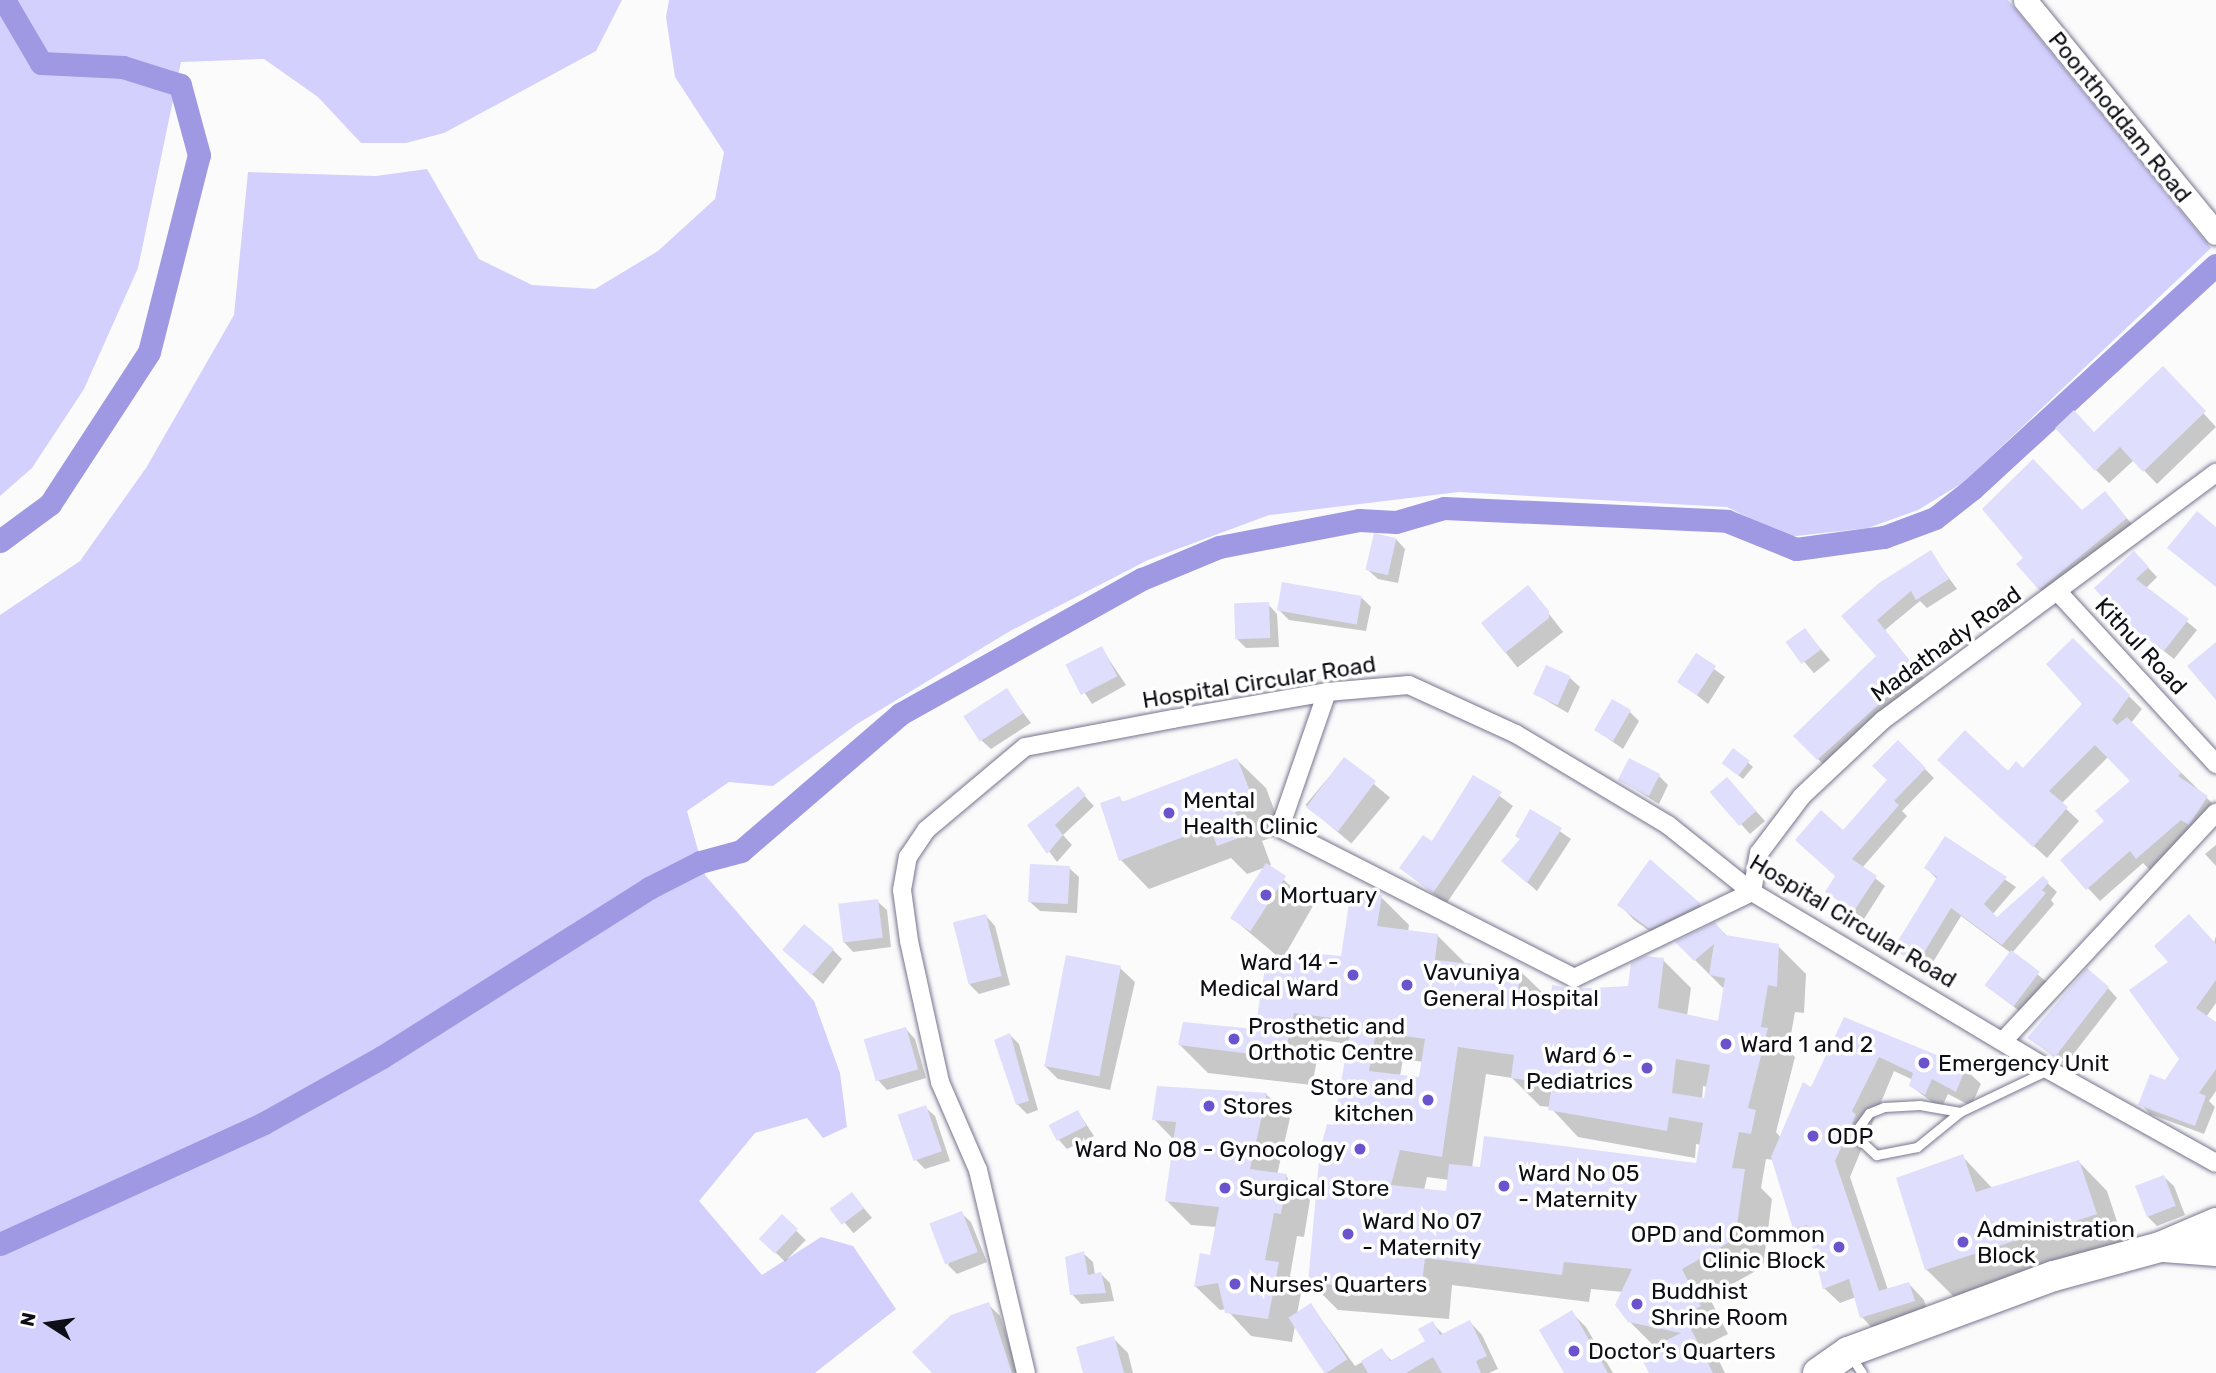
<!DOCTYPE html>
<html>
<head>
<meta charset="utf-8">
<style>
	body { margin:0 }
	#map { position:relative; width:2216px; height:1373px; overflow:hidden; background:#fbfbfb; font-family:Rubik,sans-serif }
	div>[style] { position:absolute }
	.green>* { inset:0; background:#d3d0fd }
	.shadow>* { inset:0; background:#0003; transform-origin:0 0 }
	.canal>* { height:23px; margin:-11.5px; padding:0 11.5px; transform-origin:11.5px; border-radius:11.5px; background:#9f98e2 }
	.building>* { inset:0; background:#dfdefc; transform-origin:0 0 }
	.roads { filter:drop-shadow(0 0 2px #76748f) drop-shadow(0 0 2px #76748f) }
	.service>* { height:9px; margin:-4.5px; padding:0 4.5px; transform-origin:4.5px; border-radius:4.5px; background:#fff }
	.minor>* { height:18px; margin:-9px; padding:0 9px; transform-origin:9px; border-radius:9px; background:#fff }
	.tertiary>* { height:23px; margin:-11.5px; padding:0 11.5px; transform-origin:11.5px; border-radius:11.5px; background:#fff }
	.trunk>* { height:30px; margin:-15px; padding:0 15px; transform-origin:15px; border-radius:15px; background:#fff }
	.dots>* { width:19px; height:19px; translate:-50% -50%; box-sizing:border-box; border:4px solid #fff; border-radius:50% }
	span { translate:-50% -50%; white-space:nowrap; text-align:center; line-height:1.15; -webkit-text-stroke:7px #fff; paint-order:stroke }
	.street-label { font-size:23px; color:#0e0e17 }
	.poi-label { font-size:23px; color:#0e0e17 }
	.left { translate:0 -50%; text-align:left }
	.right { translate:-100% -50%; text-align:right }
	.north { position:absolute; left:14px; top:1289px; width:70px; height:70px; -webkit-text-stroke:5px #fff; paint-order:stroke; rotate:282deg; font-size:19px; font-weight:700; line-height:28px; text-align:center; color:#0e0e17 }
	.north::after { content:''; display:block; margin:auto; width:24px; height:32px; background:#0e0e17; clip-path:polygon(50% 0,100% 100%,50% 72%,0 100%) }
</style>
</head>
<body>
<div id="map">
	<div class="green">
		<i style="clip-path:polygon(0 0,622px 0,596px 51px,444px 133px,406px 143px,361px 143px,318px 97px,264px 59px,181px 62px,138px 268px,84px 389px,32px 468px,0 496px)"></i>
		<i style="clip-path:polygon(669px 0,2008px 0,2211px 248px,1964px 482px,1918px 510px,1868px 528px,1787px 537px,1727px 507px,1459px 492px,1269px 515px,1148px 560px,1010px 631px,857px 724px,773px 786px,729px 782px,687px 811px,705px 875px,814px 1001px,840px 1073px,847px 1127px,823px 1138px,807px 1118px,755px 1133px,699px 1201px,762px 1275px,821px 1237px,853px 1246px,896px 1309px,815px 1373px,0 1373px,0 615px,80px 561px,146px 468px,234px 315px,248px 172px,376px 176px,427px 169px,479px 259px,532px 285px,595px 289px,658px 251px,715px 199px,724px 152px,675px 77px,666px 17px)"></i>
	</div>
	<div class="shadow">
		<i style="clip-path:polygon(2163px 369px,2216px 427px,2157px 484px,2134px 460px,2109px 483px,2096px 470px,2095px 434px)"></i>
		<i style="clip-path:polygon(2105px 494px,2140px 533px,2054px 604px,2040px 589px,2026px 558px)"></i>
		<i style="clip-path:polygon(1396px 539px,1405px 549px,1398px 583px,1378px 579px,1368px 570px)"></i>
		<i style="clip-path:polygon(1930px 552px,1957px 589px,1927px 608px,1920px 601px,1885px 630px,1925px 680px,1827px 768px,1795px 736px,1878px 656px,1844px 616px)"></i>
		<i style="clip-path:polygon(2134px 553px,2157px 577px,2146px 588px,2197px 630px,2174px 659px,2123px 619px)"></i>
		<i style="left:1528px;top:587px;width:57px;height:58px;rotate:52deg"></i>
		<i style="clip-path:polygon(1362px 598px,1371px 607px,1366px 631px,1289px 620px,1279px 610px)"></i>
		<i style="clip-path:polygon(1268px 604px,1277px 614px,1279px 647px,1246px 648px,1237px 639px)"></i>
		<i style="left:1805px;top:630px;width:39px;height:21px;rotate:50deg"></i>
		<i style="clip-path:polygon(2073px 641px,2142px 709px,2131px 723px,2216px 807px,2150px 870px,2143px 863px,2100px 901px,2063px 861px,2106px 821px,2133px 781px,2109px 756px,2061px 804px,2079px 821px,2047px 858px,1952px 772px,2023px 770px,2085px 704px)"></i>
		<i style="clip-path:polygon(1102px 649px,1126px 685px,1092px 704px,1068px 667px)"></i>
		<i style="clip-path:polygon(1696px 656px,1725px 677px,1708px 704px,1680px 682px)"></i>
		<i style="clip-path:polygon(1570px 678px,1580px 687px,1568px 713px,1535px 694px)"></i>
		<i style="clip-path:polygon(1006px 690px,1031px 723px,991px 749px,981px 740px)"></i>
		<i style="clip-path:polygon(1629px 711px,1639px 721px,1623px 749px,1596px 730px)"></i>
		<i style="clip-path:polygon(1898px 742px,1934px 778px,1902px 811px,1907px 816px,1862px 868px,1885px 886px,1864px 919px,1827px 892px,1837px 877px,1843px 833px,1889px 780px)"></i>
		<i style="clip-path:polygon(1734px 750px,1753px 767px,1743px 779px,1728px 767px)"></i>
		<i style="left:1344px;top:759px;width:60px;height:60px;rotate:40deg"></i>
		<i style="clip-path:polygon(1237px 760px,1266px 788px,1283px 833px,1262px 841px,1271px 865px,1268px 866px,1313px 906px,1282px 960px,1232px 918px,1266px 867px,1247px 874px,1231px 858px,1149px 889px,1121px 860px,1119px 798px,1124px 803px)"></i>
		<i style="clip-path:polygon(1659px 776px,1668px 785px,1659px 804px,1620px 780px)"></i>
		<i style="clip-path:polygon(1474px 777px,1513px 806px,1446px 904px,1401px 868px,1433px 844px)"></i>
		<i style="clip-path:polygon(1077px 788px,1094px 806px,1063px 835px,1072px 845px,1057px 862px,1030px 826px)"></i>
		<i style="clip-path:polygon(1736px 789px,1765px 821px,1750px 834px,1712px 792px)"></i>
		<i style="clip-path:polygon(1531px 811px,1571px 839px,1537px 891px,1513px 870px)"></i>
		<i style="clip-path:polygon(1945px 838px,2016px 887px,1992px 915px,1997px 920px,2043px 879px,2057px 892px,2051px 900px,2054px 904px,2012px 953px,2048px 983px,2024px 1015px,1987px 985px,2011px 953px,1961px 916px,1927px 972px,1895px 949px,1937px 879px,1926px 868px)"></i>
		<i style="clip-path:polygon(2216px 845px,2216px 866px,2205px 854px)"></i>
		<i style="clip-path:polygon(1651px 862px,1700px 905px,1713px 919px,1665px 942px,1634px 920px,1620px 905px)"></i>
		<i style="clip-path:polygon(1069px 868px,1079px 877px,1077px 913px,1040px 911px,1030px 902px)"></i>
		<i style="clip-path:polygon(evenodd,1381px 897px,1409px 925px,1408px 932px,1437px 935px,1465px 963px,1520px 971px,1548px 998px,1547px 1007px,1551px 1008px,1574px 991px,1630px 987px,1663px 960px,1691px 988px,1687px 1016px,1719px 1023px,1726px 985px,1723px 988px,1678px 943px,1715px 924px,1728px 937px,1778px 946px,1806px 974px,1804px 1013px,1795px 1012px,1788px 1051px,1795px 1057px,1776px 1132px,1781px 1138px,1812px 1089px,1845px 1019px,1965px 1069px,1981px 1084px,1971px 1106px,1948px 1094px,1941px 1109px,1911px 1086px,1913px 1080px,1894px 1071px,1850px 1177px,1888px 1290px,1909px 1284px,1924px 1300px,1929px 1316px,1877px 1333px,1862px 1317px,1856px 1297px,1840px 1303px,1824px 1288px,1813px 1242px,1794px 1228px,1774px 1160px,1766px 1159px,1761px 1188px,1772px 1199px,1763px 1267px,1709px 1297px,1728px 1334px,1710px 1343px,1725px 1373px,1651px 1373px,1656px 1348px,1629px 1321px,1623px 1292px,1591px 1289px,1589px 1302px,1452px 1285px,1449px 1319px,1338px 1310px,1310px 1282px,1349px 1044px,1321px 1040px,1312px 1085px,1208px 1073px,1180px 1045px,1256px 1031px,1310px 963px,1342px 957px,1381px 897px,1403px 1059px,1424px 1062px,1421px 1079px,1400px 1076px,1403px 1059px,1381px 897px,1486px 1074px,1512px 1078px,1540px 1106px,1550px 1107px,1578px 1137px,1695px 1158px,1696px 1144px,1701px 1145px,1697px 1165px,1472px 1168px,1486px 1074px,1381px 897px,1703px 1086px,1708px 1087px,1705px 1100px,1702px 1100px,1703px 1086px,1381px 897px,1427px 1177px,1449px 1180px,1448px 1193px,1424px 1190px,1427px 1177px)"></i>
		<i style="clip-path:polygon(877px 901px,887px 910px,891px 947px,853px 952px,844px 942px)"></i>
		<i style="clip-path:polygon(986px 916px,995px 926px,1010px 985px,979px 994px,970px 985px)"></i>
		<i style="clip-path:polygon(2216px 936px,2216px 1003px,2199px 1027px,2216px 1024px,2216px 1091px,2209px 1101px,2215px 1107px,2204px 1134px,2150px 1114px,2141px 1104px,2166px 1082px,2181px 1059px)"></i>
		<i style="clip-path:polygon(833px 950px,842px 959px,823px 984px,785px 951px)"></i>
		<i style="clip-path:polygon(1120px 968px,1135px 982px,1110px 1090px,1058px 1079px,1044px 1065px)"></i>
		<i style="clip-path:polygon(2108px 988px,2117px 998px,2065px 1065px,2029px 1038px)"></i>
		<i style="clip-path:polygon(906px 1029px,915px 1039px,926px 1078px,887px 1090px,878px 1080px)"></i>
		<i style="clip-path:polygon(1010px 1035px,1019px 1044px,1038px 1110px,1027px 1114px,1017px 1104px)"></i>
		<i style="clip-path:polygon(1266px 1094px,1290px 1118px,1277px 1175px,1286px 1176px,1310px 1200px,1304px 1237px,1297px 1236px,1290px 1276px,1302px 1288px,1297px 1314px,1311px 1305px,1355px 1366px,1382px 1351px,1393px 1362px,1427px 1342px,1432px 1323px,1444px 1335px,1470px 1322px,1482px 1335px,1498px 1369px,1489px 1373px,1326px 1373px,1295px 1326px,1292px 1342px,1251px 1336px,1226px 1309px,1220px 1310px,1196px 1287px,1212px 1257px,1217px 1227px,1191px 1225px,1167px 1201px,1175px 1141px,1154px 1119px)"></i>
		<i style="clip-path:polygon(925px 1107px,935px 1116px,950px 1161px,925px 1169px,916px 1160px)"></i>
		<i style="clip-path:polygon(1078px 1112px,1094px 1136px,1067px 1149px,1058px 1139px)"></i>
		<i style="clip-path:polygon(1962px 1156px,1993px 1189px,2079px 1162px,2107px 1191px,2124px 1243px,1955px 1298px,1926px 1269px)"></i>
		<i style="clip-path:polygon(2164px 1177px,2174px 1186px,2185px 1215px,2157px 1226px,2148px 1217px)"></i>
		<i style="left:852px;top:1194px;width:31px;height:24px;rotate:50deg"></i>
		<i style="clip-path:polygon(961px 1213px,971px 1222px,987px 1262px,957px 1274px,948px 1265px)"></i>
		<i style="left:782px;top:1217px;width:33px;height:30px;rotate:44deg"></i>
		<i style="clip-path:polygon(1083px 1253px,1093px 1262px,1095px 1275px,1101px 1274px,1110px 1283px,1114px 1301px,1081px 1304px,1072px 1294px)"></i>
		<i style="clip-path:polygon(988px 1304px,1000px 1316px,1019px 1373px,934px 1373px)"></i>
		<i style="clip-path:polygon(1571px 1312px,1586px 1327px,1613px 1373px,1566px 1373px)"></i>
		<i style="clip-path:polygon(1113px 1338px,1128px 1353px,1133px 1373px,1085px 1373px)"></i>
	</div>
	<div class="canal">
		<i style="left:0;top:541px;width:62px;rotate:-36.5deg"></i>
		<i style="left:50px;top:504px;width:181px;rotate:-56.9deg"></i>
		<i style="left:149px;top:352px;width:203px;rotate:-75.8deg"></i>
		<i style="left:199px;top:155px;width:73px;rotate:-105.2deg"></i>
		<i style="left:180px;top:85px;width:60px;rotate:-162.5deg"></i>
		<i style="left:123px;top:67px;width:82px;rotate:-177.2deg"></i>
		<i style="left:41px;top:63px;width:73px;rotate:-120.4deg"></i>
		<i style="left:0;top:1244px;width:290px;rotate:-24.6deg"></i>
		<i style="left:264px;top:1123px;width:135px;rotate:-29.2deg"></i>
		<i style="left:382px;top:1057px;width:316px;rotate:-32.3deg"></i>
		<i style="left:649px;top:888px;width:57px;rotate:-27deg"></i>
		<i style="left:700px;top:862px;width:42px;rotate:-15deg"></i>
		<i style="left:741px;top:851px;width:210px;rotate:-40.7deg"></i>
		<i style="left:900px;top:714px;width:277px;rotate:-29.2deg"></i>
		<i style="left:1142px;top:579px;width:83px;rotate:-22.6deg"></i>
		<i style="left:1219px;top:547px;width:143px;rotate:-10.9deg"></i>
		<i style="left:1359px;top:520px;width:37px;rotate:3deg"></i>
		<i style="left:1396px;top:522px;width:50px;rotate:-16.3deg"></i>
		<i style="left:1444px;top:508px;width:283px;rotate:2.6deg"></i>
		<i style="left:1727px;top:521px;width:74px;rotate:22.1deg"></i>
		<i style="left:1796px;top:549px;width:89px;rotate:-7.8deg"></i>
		<i style="left:1884px;top:537px;width:54px;rotate:-20.4deg"></i>
		<i style="left:1935px;top:518px;width:47px;rotate:-38.1deg"></i>
		<i style="left:1972px;top:489px;width:331px;rotate:-42.6deg"></i>
	</div>
	<div class="building">
		<i style="clip-path:polygon(2163px 366px,2206px 411px,2143px 472px,2120px 447px,2095px 471px,2055px 428px,2074px 410px,2094px 432px)"></i>
		<i style="clip-path:polygon(2033px 459px,2082px 510px,2105px 491px,2127px 518px,2039px 590px,2016px 564px,2023px 558px,1982px 509px)"></i>
		<i style="clip-path:polygon(2197px 511px,2216px 527px,2216px 587px,2167px 548px)"></i>
		<i style="left:1374px;top:533px;width:23px;height:38px;rotate:13deg"></i>
		<i style="clip-path:polygon(1931px 550px,1949px 579px,1916px 600px,1911px 591px,1877px 620px,1917px 670px,1817px 760px,1793px 736px,1876px 656px,1841px 616px,1879px 583px)"></i>
		<i style="clip-path:polygon(2134px 551px,2149px 567px,2136px 579px,2189px 619px,2164px 651px,2122px 620px,2094px 588px)"></i>
		<i style="left:1282px;top:582px;width:81px;height:29px;rotate:10deg"></i>
		<i style="clip-path:polygon(1528px 585px,1549px 611px,1549px 618px,1505px 653px,1481px 623px)"></i>
		<i style="left:1269px;top:602px;width:36px;height:35px;rotate:88deg"></i>
		<i style="left:1805px;top:628px;width:27px;height:24px;rotate:54deg"></i>
		<i style="clip-path:polygon(2073px 638px,2130px 695px,2112px 720px,2117px 725px,2127px 717px,2181px 773px,2178px 776px,2208px 796px,2189px 825px,2181px 820px,2136px 859px,2130px 851px,2086px 890px,2060px 860px,2104px 821px,2095px 811px,2130px 781px,2095px 745px,2049px 791px,2068px 807px,2033px 847px,1937px 760px,1965px 730px,2008px 771px,2016px 761px,2023px 768px,2082px 704px,2046px 664px)"></i>
		<i style="clip-path:polygon(2216px 642px,2216px 700px,2187px 666px)"></i>
		<i style="left:1102px;top:646px;width:34px;height:41px;rotate:63deg"></i>
		<i style="left:1696px;top:653px;width:24px;height:35px;rotate:33deg"></i>
		<i style="left:1546px;top:665px;width:27px;height:32px;rotate:24deg"></i>
		<i style="left:1007px;top:688px;width:30px;height:52px;rotate:57deg"></i>
		<i style="left:1612px;top:699px;width:22px;height:36px;rotate:30deg"></i>
		<i style="clip-path:polygon(1898px 740px,1926px 768px,1894px 801px,1899px 805px,1852px 859px,1877px 876px,1854px 911px,1825px 892px,1835px 876px,1795px 840px,1821px 810px,1843px 830px,1887px 780px,1872px 766px)"></i>
		<i style="left:1733px;top:748px;width:21px;height:19px;rotate:37deg"></i>
		<i style="left:1344px;top:757px;width:40px;height:63px;rotate:37deg"></i>
		<i style="clip-path:polygon(1237px 758px,1255px 804px,1235px 812px,1244px 836px,1217px 846px,1210px 827px,1119px 861px,1100px 803px,1120px 796px,1122px 802px)"></i>
		<i style="left:1629px;top:758px;width:35px;height:25px;rotate:27deg"></i>
		<i style="clip-path:polygon(1473px 775px,1502px 792px,1433px 893px,1399px 868px,1423px 835px,1432px 841px)"></i>
		<i style="left:1727px;top:777px;width:45px;height:23px;rotate:49deg"></i>
		<i style="clip-path:polygon(1078px 786px,1086px 795px,1055px 825px,1063px 835px,1047px 854px,1027px 825px)"></i>
		<i style="clip-path:polygon(1530px 809px,1562px 828px,1527px 883px,1501px 861px,1520px 839px,1515px 836px)"></i>
		<i style="clip-path:polygon(1945px 836px,2007px 877px,1984px 904px,1997px 917px,2043px 876px,2049px 882px,2042px 890px,2046px 893px,2002px 945px,1951px 908px,1917px 964px,1893px 949px,1937px 877px,1924px 868px)"></i>
		<i style="clip-path:polygon(1650px 859px,1701px 904px,1650px 929px,1617px 905px)"></i>
		<i style="left:1266px;top:863px;width:24px;height:66px;rotate:33deg"></i>
		<i style="left:1030px;top:864px;width:40px;height:38px;rotate:3deg"></i>
		<i style="clip-path:polygon(evenodd,1351px 890px,1382px 895px,1377px 926px,1438px 934px,1435px 960px,1521px 969px,1517px 998px,1550px 1006px,1552px 985px,1574px 989px,1628px 986px,1631px 963px,1645px 956px,1664px 958px,1658px 1008px,1718px 1021px,1725px 978px,1709px 975px,1714px 944px,1694px 961px,1675px 942px,1715px 922px,1725px 935px,1779px 944px,1777px 987px,1768px 985px,1761px 1027px,1768px 1028px,1748px 1108px,1756px 1110px,1751px 1134px,1739px 1132px,1732px 1168px,1745px 1169px,1735px 1239px,1682px 1269px,1701px 1306px,1684px 1315px,1713px 1373px,1649px 1373px,1639px 1354px,1681px 1333px,1628px 1322px,1615px 1305px,1632px 1269px,1564px 1262px,1562px 1275px,1425px 1258px,1421px 1292px,1308px 1283px,1320px 1150px,1327px 1124px,1333px 1125px,1351px 1028px,1330px 1025px,1331px 1018px,1294px 1013px,1284px 1058px,1178px 1045px,1183px 1022px,1255px 1029px,1267px 956px,1309px 961px,1310px 953px,1341px 956px,1351px 890px,1376px 1032px,1425px 1039px,1419px 1077px,1369px 1071px,1376px 1032px,1351px 890px,1458px 1047px,1514px 1055px,1511px 1078px,1552px 1084px,1548px 1110px,1667px 1131px,1669px 1117px,1703px 1123px,1696px 1163px,1484px 1136px,1480px 1167px,1449px 1164px,1446px 1191px,1391px 1185px,1400px 1150px,1442px 1157px,1458px 1047px,1351px 890px,1676px 1059px,1710px 1065px,1704px 1098px,1672px 1093px,1676px 1059px)"></i>
		<i style="left:878px;top:899px;width:39px;height:40px;rotate:83deg"></i>
		<i style="left:986px;top:914px;width:64px;height:34px;rotate:76deg"></i>
		<i style="clip-path:polygon(2189px 914px,2216px 944px,2216px 980px,2196px 1008px,2216px 1022px,2216px 1069px,2199px 1093px,2206px 1096px,2195px 1126px,2138px 1105px,2150px 1074px,2165px 1080px,2179px 1059px,2129px 990px,2168px 962px,2154px 946px)"></i>
		<i style="left:804px;top:924px;width:39px;height:34px;rotate:40deg"></i>
		<i style="left:2011px;top:950px;width:36px;height:44px;rotate:37deg"></i>
		<i style="left:1066px;top:955px;width:56px;height:113px;rotate:11deg"></i>
		<i style="clip-path:polygon(2087px 968px,2109px 987px,2055px 1057px,2027px 1038px)"></i>
		<i style="clip-path:polygon(1844px 1017px,1966px 1067px,1956px 1092px,1932px 1079px,1925px 1095px,1909px 1086px,1913px 1073px,1879px 1057px,1852px 1111px,1856px 1115px,1835px 1161px,1879px 1291px,1909px 1282px,1915px 1301px,1860px 1318px,1849px 1279px,1823px 1289px,1807px 1225px,1793px 1229px,1771px 1157px,1803px 1082px,1811px 1087px)"></i>
		<i style="left:906px;top:1027px;width:44px;height:44px;rotate:74deg"></i>
		<i style="clip-path:polygon(1010px 1033px,1029px 1101px,1016px 1105px,994px 1040px)"></i>
		<i style="clip-path:polygon(1157px 1086px,1267px 1093px,1250px 1169px,1287px 1174px,1281px 1214px,1274px 1213px,1265px 1260px,1279px 1262px,1268px 1319px,1225px 1313px,1218px 1283px,1194px 1287px,1200px 1253px,1210px 1255px,1219px 1207px,1165px 1201px,1176px 1122px,1152px 1120px)"></i>
		<i style="left:926px;top:1105px;width:49px;height:30px;rotate:71deg"></i>
		<i style="left:1078px;top:1110px;width:18px;height:33px;rotate:63deg"></i>
		<i style="clip-path:polygon(1963px 1154px,1976px 1192px,2079px 1160px,2097px 1214px,1925px 1270px,1896px 1178px)"></i>
		<i style="left:2164px;top:1175px;width:33px;height:31px;rotate:69deg"></i>
		<i style="left:852px;top:1192px;width:20px;height:28px;rotate:53deg"></i>
		<i style="left:962px;top:1211px;width:44px;height:35px;rotate:69deg"></i>
		<i style="left:782px;top:1214px;width:22px;height:34px;rotate:43deg"></i>
		<i style="clip-path:polygon(1084px 1251px,1088px 1275px,1101px 1272px,1106px 1293px,1070px 1295px,1065px 1257px)"></i>
		<i style="clip-path:polygon(989px 1302px,1012px 1373px,932px 1373px,912px 1352px,951px 1315px)"></i>
		<i style="left:1311px;top:1303px;width:67px;height:27px;rotate:57deg"></i>
		<i style="clip-path:polygon(1572px 1310px,1608px 1373px,1564px 1373px,1539px 1330px)"></i>
		<i style="clip-path:polygon(1470px 1320px,1487px 1356px,1476px 1361px,1481px 1373px,1442px 1373px,1433px 1357px,1406px 1373px,1368px 1373px,1361px 1361px,1382px 1348px,1390px 1361px,1425px 1341px,1418px 1329px,1433px 1321px,1440px 1335px)"></i>
		<i style="clip-path:polygon(1114px 1336px,1124px 1373px,1083px 1373px,1076px 1347px)"></i>
	</div>
	<div class="roads">
		<div class="service">
			<i style="left:1960px;top:1112px;width:41px;rotate:-170.1deg"></i>
			<i style="left:1920px;top:1105px;width:36px;rotate:177deg"></i>
			<i style="left:1884px;top:1107px;width:16px;rotate:158deg"></i>
			<i style="left:1869px;top:1113px;width:17px;rotate:126deg"></i>
			<i style="left:1859px;top:1127px;width:14px;rotate:82deg"></i>
			<i style="left:1861px;top:1141px;width:21px;rotate:43deg"></i>
			<i style="left:1876px;top:1155px;width:42px;rotate:-11deg"></i>
			<i style="left:1917px;top:1147px;width:55px;rotate:-39.1deg"></i>
			<i style="left:1960px;top:1112px;width:98px;rotate:-25.5deg"></i>
			<i style="left:1851px;top:1357px;width:19px;rotate:55deg"></i>
		</div>
		<div class="minor">
			<i style="left:2058px;top:592px;width:234px;rotate:47.4deg"></i>
			<i style="left:1327px;top:692px;width:144px;rotate:109.1deg"></i>
			<i style="left:1280px;top:828px;width:330px;rotate:27deg"></i>
			<i style="left:1574px;top:978px;width:198px;rotate:-25.8deg"></i>
			<i style="left:1752px;top:892px;width:40px;rotate:-80deg"></i>
			<i style="left:1759px;top:853px;width:71px;rotate:-53deg"></i>
			<i style="left:1802px;top:796px;width:111px;rotate:-43.2deg"></i>
			<i style="left:1883px;top:720px;width:415px;rotate:-36.6deg"></i>
			<i style="left:2004px;top:1040px;width:311px;rotate:-47deg"></i>
			<i style="left:1026px;top:1373px;width:209px;rotate:-103.3deg"></i>
			<i style="left:978px;top:1170px;width:96px;rotate:-113.4deg"></i>
			<i style="left:940px;top:1082px;width:144px;rotate:-102.4deg"></i>
			<i style="left:909px;top:941px;width:51px;rotate:-97.8deg"></i>
			<i style="left:902px;top:890px;width:34px;rotate:-80deg"></i>
			<i style="left:908px;top:857px;width:32px;rotate:-56deg"></i>
			<i style="left:926px;top:830px;width:129px;rotate:-40deg"></i>
			<i style="left:1025px;top:747px;width:151px;rotate:-10.7deg"></i>
			<i style="left:1173px;top:719px;width:156px;rotate:-9.9deg"></i>
			<i style="left:1327px;top:692px;width:82px;rotate:-4.9deg"></i>
			<i style="left:1409px;top:685px;width:118px;rotate:24.6deg"></i>
			<i style="left:1516px;top:734px;width:177px;rotate:30.9deg"></i>
			<i style="left:1668px;top:825px;width:107px;rotate:38.6deg"></i>
			<i style="left:1752px;top:892px;width:346px;rotate:30.9deg"></i>
			<i style="left:2049px;top:1070px;width:191px;rotate:29.1deg"></i>
		</div>
		<div class="tertiary">
			<i style="left:2025px;top:0;width:301px;rotate:50.7deg"></i>
		</div>
		<div class="trunk">
			<i style="left:2164px;top:1247px;width:52px;rotate:4.4deg"></i>
			<i style="left:1818px;top:1373px;width:37px;rotate:-35deg"></i>
			<i style="left:1848px;top:1352px;width:220px;rotate:-20.3deg"></i>
			<i style="left:2054px;top:1276px;width:110px;rotate:-15.3deg"></i>
			<i style="left:2160px;top:1247px;width:61px;rotate:-23.2deg"></i>
		</div>
	</div>
	<div class="dots">
		<i style="left:1169px;top:813px;background:#6a53cc"></i>
		<i style="left:1266px;top:895px;background:#6a53cc"></i>
		<i style="left:1353px;top:975px;background:#6a53cc"></i>
		<i style="left:1407px;top:985px;background:#6a53cc"></i>
		<i style="left:1234px;top:1039px;background:#6a53cc"></i>
		<i style="left:1726px;top:1044px;background:#6a53cc"></i>
		<i style="left:1924px;top:1063px;background:#6a53cc"></i>
		<i style="left:1647px;top:1068px;background:#6a53cc"></i>
		<i style="left:1428px;top:1100px;background:#6a53cc"></i>
		<i style="left:1209px;top:1106px;background:#6a53cc"></i>
		<i style="left:1813px;top:1136px;background:#6a53cc"></i>
		<i style="left:1360px;top:1149px;background:#6a53cc"></i>
		<i style="left:1504px;top:1186px;background:#6a53cc"></i>
		<i style="left:1225px;top:1188px;background:#6a53cc"></i>
		<i style="left:1348px;top:1234px;background:#6a53cc"></i>
		<i style="left:1963px;top:1242px;background:#6a53cc"></i>
		<i style="left:1839px;top:1247px;background:#6a53cc"></i>
		<i style="left:1235px;top:1284px;background:#6a53cc"></i>
		<i style="left:1637px;top:1304px;background:#6a53cc"></i>
		<i style="left:1574px;top:1351px;background:#6a53cc"></i>
	</div>
	<div class="street-label">
		<span style="left:2120px;top:117px;rotate:51deg">Poonthoddam Road</span>
		<span style="left:1946px;top:644px;rotate:-36deg">Madathady Road</span>
		<span style="left:2141px;top:646px;rotate:47deg">Kithul Road</span>
		<span style="left:1259px;top:682px;rotate:-9deg">Hospital Circular Road</span>
		<span style="left:1853px;top:921px;rotate:31deg">Hospital Circular Road</span>
	</div>
	<div class="poi-label">
		<span class="left" style="left:1183px;top:813px">Mental<br>Health Clinic</span>
		<span class="left" style="left:1280px;top:895px">Mortuary</span>
		<span class="right" style="left:1339px;top:975px">Ward 14 -<br>Medical Ward</span>
		<span class="left" style="left:1423px;top:985px">Vavuniya<br>General Hospital</span>
		<span class="left" style="left:1248px;top:1039px">Prosthetic and<br>Orthotic Centre</span>
		<span class="left" style="left:1740px;top:1044px">Ward 1 and 2</span>
		<span class="right" style="left:1633px;top:1068px">Ward 6 -<br>Pediatrics</span>
		<span class="left" style="left:1938px;top:1063px">Emergency Unit</span>
		<span class="right" style="left:1414px;top:1100px">Store and<br>kitchen</span>
		<span class="left" style="left:1223px;top:1106px">Stores</span>
		<span class="left" style="left:1827px;top:1136px">ODP</span>
		<span class="right" style="left:1346px;top:1149px">Ward No 08 - Gynocology</span>
		<span class="left" style="left:1518px;top:1186px">Ward No 05<br>- Maternity</span>
		<span class="left" style="left:1239px;top:1188px">Surgical Store</span>
		<span class="left" style="left:1362px;top:1234px">Ward No 07<br>- Maternity</span>
		<span class="left" style="left:1977px;top:1242px">Administration<br>Block</span>
		<span class="right" style="left:1825px;top:1247px">OPD and Common<br>Clinic Block</span>
		<span class="left" style="left:1249px;top:1284px">Nurses' Quarters</span>
		<span class="left" style="left:1651px;top:1304px">Buddhist<br>Shrine Room</span>
		<span class="left" style="left:1588px;top:1351px">Doctor's Quarters</span>
	</div>
	<div class="north">N</div>
</div>
</body>
</html>
